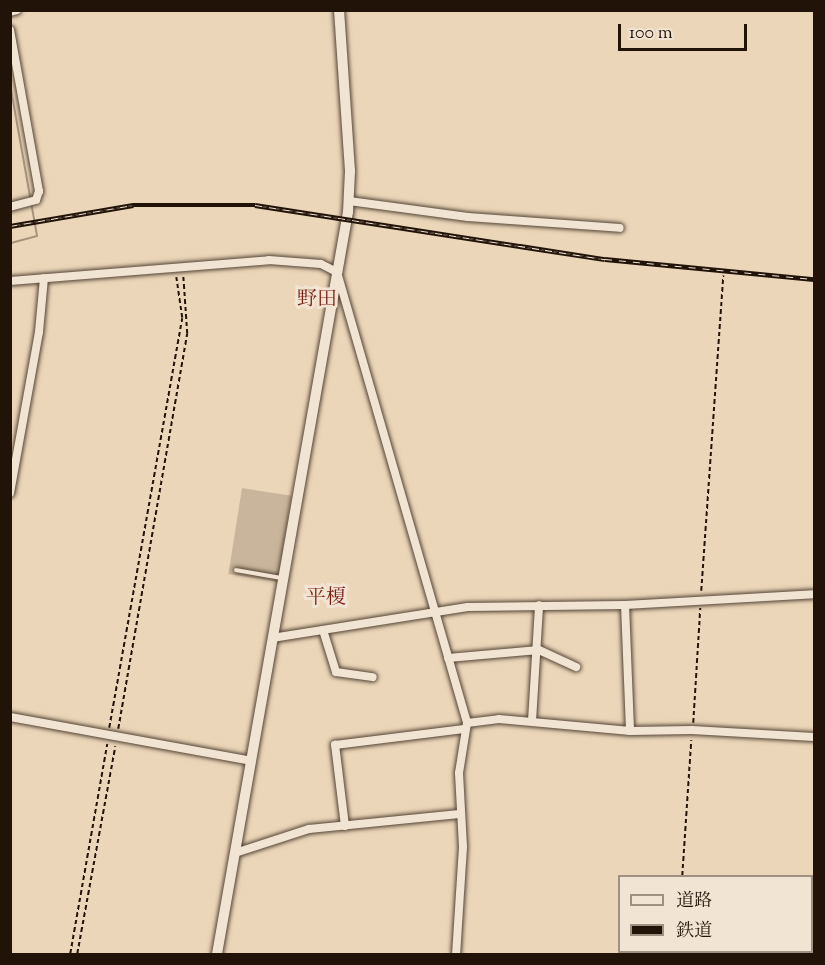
<!DOCTYPE html>
<html>
<head>
<meta charset="utf-8">
<style>
	body { margin:0 }
	#map { position:relative; width:825px; height:965px; overflow:hidden; background:#ebd6b9; font-family:"Sorts Mill Goudy","Noto Serif JP",serif }
	div>[style] { position:absolute }
	.green>* { inset:0; background:#c9b59b; transform-origin:0 0 }
	.stream>* { height:2px; margin:-1px; padding:0 1px; transform-origin:1px; border-radius:1px; background:#a7947d }
	.path>* { height:1.5px; margin-top:-0.75px; transform-origin:0; background:repeating-linear-gradient(90deg,#221309 0 4.5px,transparent 0 7.5px) }
	.roads { filter:drop-shadow(0 0 2px #544435) drop-shadow(0 0 2px #544435) }
	.lane>* { height:4px; margin:-2px; padding:0 2px; transform-origin:2px; border-radius:2px; background:#f2e4d2 }
	.street>* { height:8px; margin:-4px; padding:0 4px; transform-origin:4px; border-radius:4px; background:#f2e4d2 }
	.secondary>* { height:10px; margin:-5px; padding:0 5px; transform-origin:5px; border-radius:5px; background:#f2e4d2 }
	.rail>* { height:4.5px; margin-top:-2.25px; transform-origin:0; background:repeating-linear-gradient(90deg,#f2e4d2 0 7px,#221309 0 14px); box-sizing:border-box; border-block:2px solid #221309 }
	span { translate:-50% -50%; white-space:nowrap; text-align:center; line-height:1.15; -webkit-text-stroke:6px #f2e4d2; paint-order:stroke }
	.neighbourhood-label { font-size:20px; color:#7a1f14 }
	.frame { position:absolute; inset:0; border:12px solid #221309; pointer-events:none }
	.legend { position:absolute; left:618px; top:875px; width:195px; height:78px; box-sizing:border-box; background:#f2e4d2; border:2px solid #9f9082; margin:0; padding:8px 10px; list-style:none; font-size:18px; color:#221309 }
	.legend li { display:flex; align-items:center; gap:12px; height:30px }
	.legend b { width:30px; border:2px solid #9f9082 }
	.scale { position:absolute; left:618px; top:24px; width:129px; height:27px; box-sizing:border-box; border:3px solid #221309; border-top:0; padding-left:8px; font-size:18px; line-height:21px; white-space:nowrap; color:#221309; -webkit-text-stroke:4px #f2e4d2; paint-order:stroke }
</style>
</head>
<body>
<div id="map">
	<div class="green">
		<i style="left:242px;top:488px;width:50px;height:87px;rotate:9deg"></i>
	</div>
	<div class="stream">
		<i style="left:10px;top:84px;width:154px;rotate:79.9deg"></i>
		<i style="left:37px;top:236px;width:28px;rotate:165deg"></i>
	</div>
	<div class="path">
		<i style="left:701px;top:591px;width:316px;rotate:-86deg"></i>
		<i style="left:693px;top:723px;width:115px;rotate:-86.5deg"></i>
		<i style="left:109px;top:728px;width:416px;rotate:-79.9deg"></i>
		<i style="left:182px;top:318px;width:41px;rotate:-98.3deg"></i>
		<i style="left:118px;top:729px;width:401px;rotate:-80.1deg"></i>
		<i style="left:187px;top:334px;width:59px;rotate:-93.9deg"></i>
		<i style="left:682px;top:876px;width:136px;rotate:-86.2deg"></i>
		<i style="left:70px;top:954px;width:213px;rotate:-80deg"></i>
		<i style="left:77px;top:954px;width:211px;rotate:-79.6deg"></i>
		<i style="left:677px;top:954px;width:2px;rotate:-90deg"></i>
	</div>
	<div class="roads">
		<div class="lane">
			<i style="left:236px;top:570px;width:47px;rotate:9.9deg"></i>
		</div>
		<div class="street">
			<i style="left:10px;top:12px;width:7px;rotate:-16deg"></i>
			<i style="left:10px;top:30px;width:164px;rotate:79.8deg"></i>
			<i style="left:39px;top:191px;width:9px;rotate:108deg"></i>
			<i style="left:36px;top:200px;width:27px;rotate:165deg"></i>
			<i style="left:349px;top:201px;width:120px;rotate:7.7deg"></i>
			<i style="left:468px;top:217px;width:152px;rotate:4.1deg"></i>
			<i style="left:10px;top:281px;width:260px;rotate:-4.6deg"></i>
			<i style="left:269px;top:260px;width:52px;rotate:4.4deg"></i>
			<i style="left:321px;top:264px;width:18px;rotate:27deg"></i>
			<i style="left:337px;top:272px;width:469px;rotate:73.9deg"></i>
			<i style="left:467px;top:723px;width:51px;rotate:99.1deg"></i>
			<i style="left:459px;top:773px;width:74px;rotate:86.9deg"></i>
			<i style="left:463px;top:847px;width:107px;rotate:93.7deg"></i>
			<i style="left:10px;top:493px;width:164px;rotate:-79.8deg"></i>
			<i style="left:39px;top:332px;width:54px;rotate:-84.7deg"></i>
			<i style="left:625px;top:605px;width:126px;rotate:87.7deg"></i>
			<i style="left:323px;top:630px;width:44px;rotate:72.8deg"></i>
			<i style="left:336px;top:672px;width:37px;rotate:8deg"></i>
			<i style="left:272px;top:638px;width:198px;rotate:-9deg"></i>
			<i style="left:468px;top:607px;width:157px;rotate:-0.7deg"></i>
			<i style="left:625px;top:605px;width:189px;rotate:-3.3deg"></i>
			<i style="left:448px;top:658px;width:91px;rotate:-5deg"></i>
			<i style="left:539px;top:650px;width:41px;rotate:24.7deg"></i>
			<i style="left:10px;top:717px;width:245px;rotate:10.3deg"></i>
			<i style="left:532px;top:721px;width:116px;rotate:-86.5deg"></i>
			<i style="left:467px;top:723px;width:32px;rotate:-7deg"></i>
			<i style="left:499px;top:719px;width:132px;rotate:5.2deg"></i>
			<i style="left:630px;top:731px;width:62px;rotate:-0.9deg"></i>
			<i style="left:692px;top:730px;width:122px;rotate:3.3deg"></i>
			<i style="left:345px;top:826px;width:82px;rotate:-97deg"></i>
			<i style="left:335px;top:745px;width:130px;rotate:-7.1deg"></i>
			<i style="left:235px;top:853px;width:78px;rotate:-18deg"></i>
			<i style="left:309px;top:829px;width:151px;rotate:-5.7deg"></i>
		</div>
		<div class="secondary">
			<i style="left:217px;top:954px;width:753px;rotate:-79.99deg"></i>
			<i style="left:348px;top:212px;width:41px;rotate:-87.2deg"></i>
			<i style="left:350px;top:171px;width:161px;rotate:-93.9deg"></i>
		</div>
	</div>
	<div class="rail">
		<i style="left:10px;top:226px;width:125px;rotate:-9.7deg"></i>
		<i style="left:133px;top:205px;width:122px"></i>
		<i style="left:255px;top:205px;width:354px;rotate:8.8deg"></i>
		<i style="left:605px;top:259px;width:210px;rotate:5.5deg"></i>
	</div>
	<div class="neighbourhood-label">
		<span style="left:317px;top:300px">野田</span>
		<span style="left:326px;top:598px">平榎</span>
	</div>
	<div class="frame"></div>
	<ul class="legend">
	<li><b style="height:8px;background:#f2e4d2"></b>道路</li>
	<li><b style="height:8px;background:#221309"></b>鉄道</li>
	</ul>
	<div class="scale">100 m</div>
</div>
</body>
</html>
